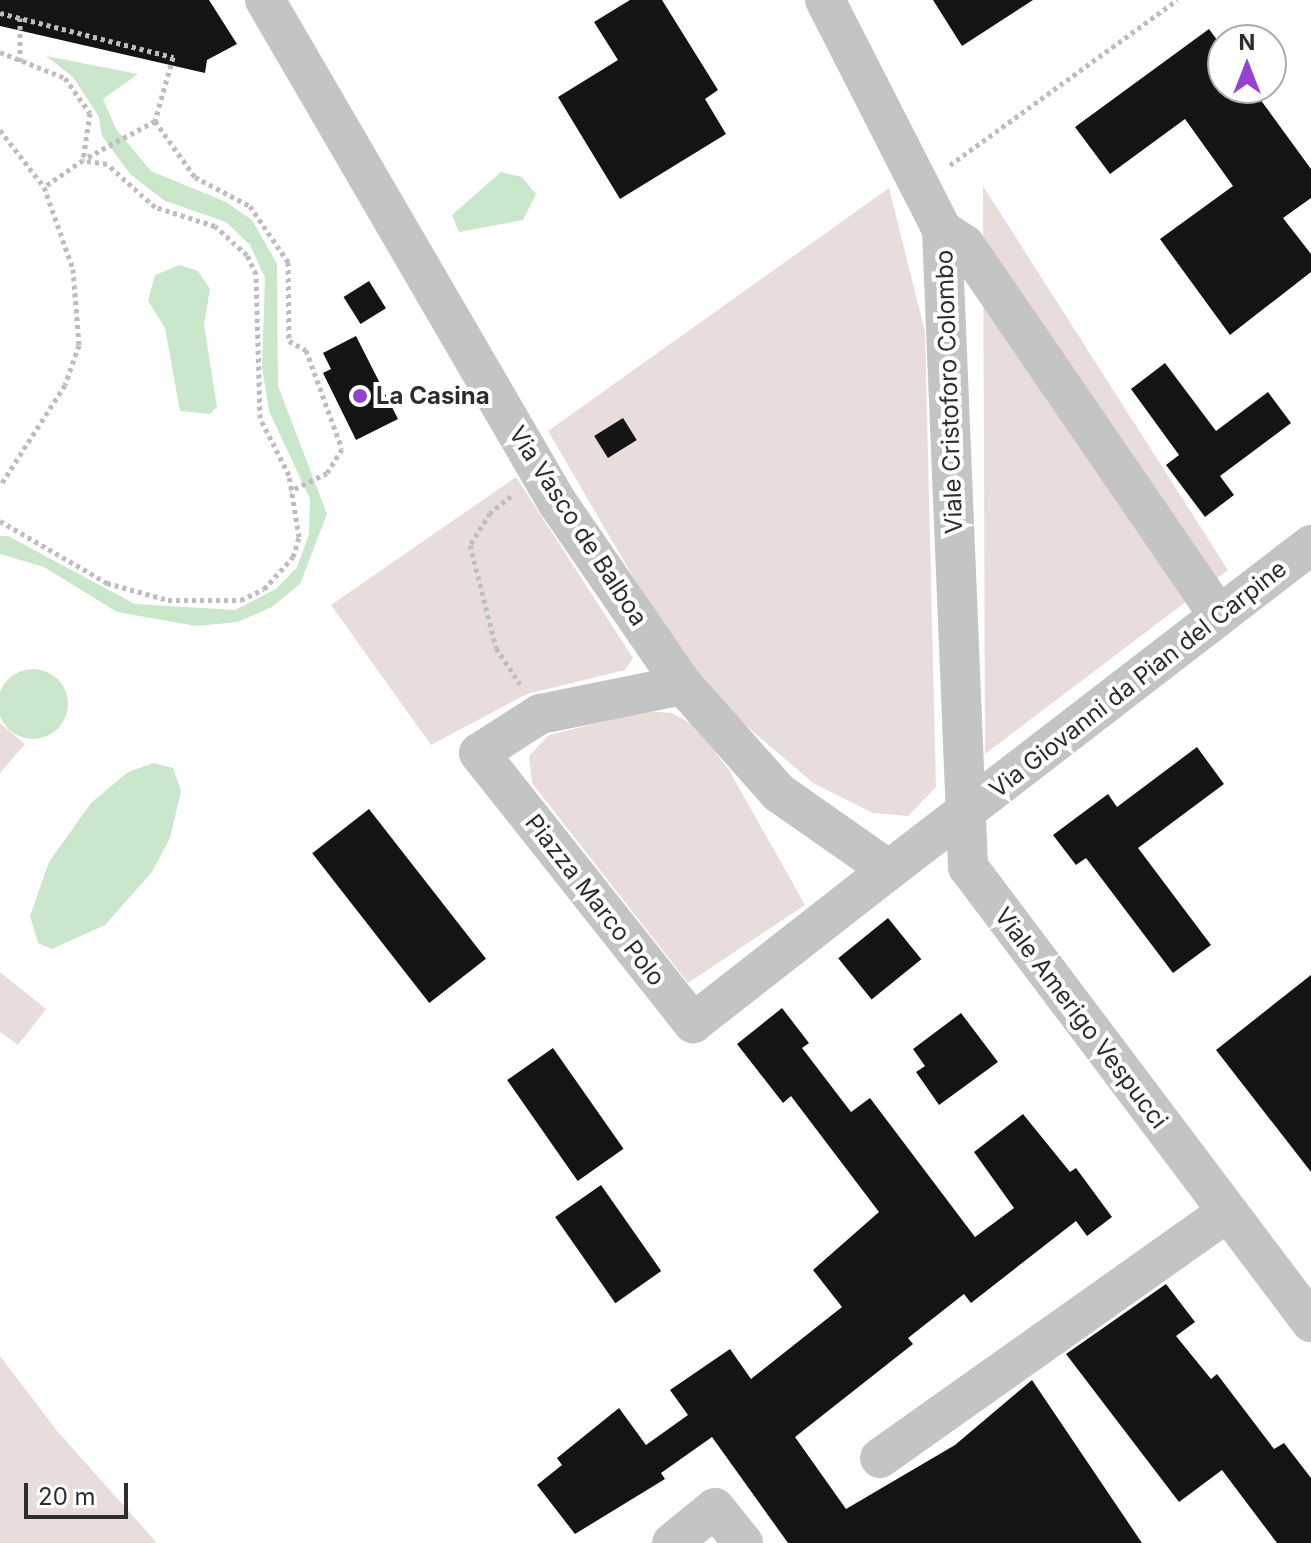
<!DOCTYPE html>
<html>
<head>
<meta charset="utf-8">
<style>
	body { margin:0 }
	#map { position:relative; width:1311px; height:1543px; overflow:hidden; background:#fff; font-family:Inter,sans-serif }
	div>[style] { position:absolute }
	.green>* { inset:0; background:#e9dddc }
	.water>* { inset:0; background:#cae7cb }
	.round { border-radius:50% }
	.building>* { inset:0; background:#141414; transform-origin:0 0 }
	.path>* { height:5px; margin-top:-2.5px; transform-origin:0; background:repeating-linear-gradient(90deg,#bdbdbd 0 4px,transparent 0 8px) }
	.minor>* { height:40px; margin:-20px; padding:0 20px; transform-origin:20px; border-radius:20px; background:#c4c4c4 }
	.dots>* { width:22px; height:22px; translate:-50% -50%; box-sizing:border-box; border:4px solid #fff; border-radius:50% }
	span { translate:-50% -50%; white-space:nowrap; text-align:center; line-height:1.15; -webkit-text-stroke:8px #fff; paint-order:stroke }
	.street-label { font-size:24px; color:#2d2d2d }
	.poi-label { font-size:24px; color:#2d2d2d; font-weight:700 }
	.left { translate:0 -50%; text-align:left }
	.north { position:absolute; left:1207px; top:24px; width:80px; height:80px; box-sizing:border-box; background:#fff; border:2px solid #ababab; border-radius:50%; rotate:0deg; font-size:22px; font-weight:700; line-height:32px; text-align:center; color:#2d2d2d }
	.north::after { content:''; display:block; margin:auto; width:28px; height:36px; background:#9442d1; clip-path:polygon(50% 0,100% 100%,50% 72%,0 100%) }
	.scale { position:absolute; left:24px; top:1483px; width:104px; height:36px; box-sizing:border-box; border:4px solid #2d2d2d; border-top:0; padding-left:10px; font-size:24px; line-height:28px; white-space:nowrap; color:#2d2d2d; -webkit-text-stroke:6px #fff; paint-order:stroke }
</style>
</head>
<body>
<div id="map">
	<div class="green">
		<i style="clip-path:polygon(983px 186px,1228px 570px,985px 754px)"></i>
		<i style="clip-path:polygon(889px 188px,925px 332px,936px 787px,908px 816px,873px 813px,813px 783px,729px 711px,667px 635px,548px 431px)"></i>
		<i style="clip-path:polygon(516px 477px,633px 658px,625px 670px,527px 694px,431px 745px,331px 605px)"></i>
		<i style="clip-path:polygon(645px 711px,672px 713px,695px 726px,729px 770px,805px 905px,688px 983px,532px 783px,529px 756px,549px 735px)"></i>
		<i style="clip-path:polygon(0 723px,25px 744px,0 773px)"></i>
		<i style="clip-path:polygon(0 972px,46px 1009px,18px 1045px,0 1032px)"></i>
		<i style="clip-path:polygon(0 1356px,58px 1432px,157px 1543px,0 1543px)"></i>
	</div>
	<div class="water">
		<i style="clip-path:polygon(46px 56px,138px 74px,103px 99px,116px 129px,151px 171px,226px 202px,252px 220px,277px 264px,278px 386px,327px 514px,300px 584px,272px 607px,238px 622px,196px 626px,117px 612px,44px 567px,0 554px,0 536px,8px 536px,135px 604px,235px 610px,276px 589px,297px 567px,309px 534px,310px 499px,269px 411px,262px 367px,265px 278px,250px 245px,226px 222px,165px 201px,130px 174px,102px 136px,99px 117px,73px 77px)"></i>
		<i style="clip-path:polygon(501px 172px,522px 177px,536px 194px,523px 220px,459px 232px,452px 215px)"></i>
		<i style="clip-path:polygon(180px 265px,198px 271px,210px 289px,204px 325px,217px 407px,210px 414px,180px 411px,165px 328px,148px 301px,155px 275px)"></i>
		<i class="round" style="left:-2px;top:669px;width:70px;height:70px"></i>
		<i style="clip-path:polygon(154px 763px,173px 768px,181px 791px,170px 838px,152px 872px,105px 925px,52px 949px,38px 943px,30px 916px,49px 862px,91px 803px,128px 772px)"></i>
	</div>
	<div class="building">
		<i style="clip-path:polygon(0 0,209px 0,237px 44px,207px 60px,205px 73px,0 26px)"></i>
		<i style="clip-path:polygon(630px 0,662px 0,718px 90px,705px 99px,726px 134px,620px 199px,558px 97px,618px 60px,594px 22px)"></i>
		<i style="clip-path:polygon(933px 0,1033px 0,962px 46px)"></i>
		<i style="clip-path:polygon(1209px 29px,1223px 48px,1223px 88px,1252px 88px,1311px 169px,1311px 198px,1283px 218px,1311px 254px,1311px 272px,1230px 335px,1160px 239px,1233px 186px,1185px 119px,1110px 174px,1075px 127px)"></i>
		<i style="left:369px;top:281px;width:32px;height:30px;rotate:58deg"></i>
		<i style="clip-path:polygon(356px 336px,398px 419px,356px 440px,323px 373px,331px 369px,323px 353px)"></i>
		<i style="clip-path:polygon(1165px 363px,1216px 431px,1268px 392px,1291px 423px,1220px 476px,1234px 495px,1205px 517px,1166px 465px,1179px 455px,1131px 389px)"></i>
		<i style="left:623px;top:418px;width:26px;height:34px;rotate:58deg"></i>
		<i style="clip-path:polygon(1197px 747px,1224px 784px,1138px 848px,1211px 945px,1173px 973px,1086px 858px,1076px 865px,1053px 835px,1108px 794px,1117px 807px)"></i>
		<i style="left:369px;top:809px;width:190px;height:72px;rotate:52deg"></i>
		<i style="left:888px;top:918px;width:53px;height:64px;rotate:51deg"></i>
		<i style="clip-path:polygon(1311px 975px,1311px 1172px,1216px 1050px)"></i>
		<i style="clip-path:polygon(782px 1008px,809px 1043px,802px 1048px,851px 1112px,870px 1098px,975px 1237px,1014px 1208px,974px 1152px,1023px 1114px,1070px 1172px,1076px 1168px,1112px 1217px,1087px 1236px,1076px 1221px,971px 1303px,964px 1294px,908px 1338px,913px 1344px,795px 1437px,846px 1509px,955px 1445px,1032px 1380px,1142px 1543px,788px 1543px,712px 1437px,661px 1473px,665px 1479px,575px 1534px,537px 1485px,562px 1465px,557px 1458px,619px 1408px,646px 1445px,688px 1415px,670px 1390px,730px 1349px,751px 1379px,842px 1307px,813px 1270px,879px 1212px,791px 1096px,783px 1103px,737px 1044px)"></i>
		<i style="clip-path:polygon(961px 1013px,998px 1062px,939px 1105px,916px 1072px,925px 1066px,913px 1049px)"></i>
		<i style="left:553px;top:1048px;width:123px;height:56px;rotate:55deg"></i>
		<i style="left:601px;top:1185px;width:105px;height:56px;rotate:55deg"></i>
		<i style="clip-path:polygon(1166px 1284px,1195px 1322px,1176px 1336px,1211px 1379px,1217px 1374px,1274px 1449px,1284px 1443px,1311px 1478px,1311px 1543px,1277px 1543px,1222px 1470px,1179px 1502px,1066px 1354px)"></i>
	</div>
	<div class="path">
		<i style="left:0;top:13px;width:179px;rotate:14.3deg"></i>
		<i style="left:173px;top:57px;width:66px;rotate:105.7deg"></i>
		<i style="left:155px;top:121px;width:81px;rotate:151.8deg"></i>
		<i style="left:20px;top:18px;width:46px;rotate:90deg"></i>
		<i style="left:0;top:52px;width:70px;rotate:21.8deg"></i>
		<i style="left:65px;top:78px;width:43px;rotate:54.5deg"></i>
		<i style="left:90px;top:113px;width:48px;rotate:98.5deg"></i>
		<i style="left:83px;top:160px;width:47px;rotate:145.3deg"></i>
		<i style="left:44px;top:187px;width:87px;rotate:70.5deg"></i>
		<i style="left:73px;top:269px;width:76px;rotate:85.5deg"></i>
		<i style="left:79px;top:345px;width:42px;rotate:109.3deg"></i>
		<i style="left:65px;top:385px;width:120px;rotate:122.8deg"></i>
		<i style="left:155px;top:121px;width:69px;rotate:54.5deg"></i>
		<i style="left:195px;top:177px;width:62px;rotate:27.8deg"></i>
		<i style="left:250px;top:206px;width:68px;rotate:55.8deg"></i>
		<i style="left:288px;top:262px;width:79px;rotate:89.3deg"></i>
		<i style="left:289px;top:341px;width:19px;rotate:28deg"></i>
		<i style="left:306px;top:350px;width:105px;rotate:70deg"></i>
		<i style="left:342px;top:449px;width:28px;rotate:122deg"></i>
		<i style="left:327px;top:473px;width:41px;rotate:154.1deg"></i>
		<i style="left:0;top:130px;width:72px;rotate:52.3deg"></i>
		<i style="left:950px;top:165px;width:281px;rotate:-36deg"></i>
		<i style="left:511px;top:496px;width:27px;rotate:141deg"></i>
		<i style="left:490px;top:513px;width:38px;rotate:122deg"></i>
		<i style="left:470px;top:545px;width:106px;rotate:75.8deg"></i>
		<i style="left:496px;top:648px;width:43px;rotate:56.3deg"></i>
		<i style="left:0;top:521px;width:124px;rotate:30.1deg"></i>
		<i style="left:107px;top:583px;width:63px;rotate:15.6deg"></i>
		<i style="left:168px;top:600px;width:73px"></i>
		<i style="left:241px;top:600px;width:25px;rotate:-26deg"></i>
		<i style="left:264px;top:589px;width:43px;rotate:-47.8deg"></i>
		<i style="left:293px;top:557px;width:21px;rotate:-73deg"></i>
		<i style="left:299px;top:537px;width:63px;rotate:-99.2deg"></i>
		<i style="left:289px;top:475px;width:64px;rotate:-117deg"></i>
		<i style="left:260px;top:418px;width:144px;rotate:-91.6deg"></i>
		<i style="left:256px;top:274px;width:21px;rotate:-115deg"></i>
		<i style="left:247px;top:255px;width:43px;rotate:-137.8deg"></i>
		<i style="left:215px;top:226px;width:63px;rotate:-162.4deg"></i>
		<i style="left:155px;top:207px;width:64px;rotate:-138.1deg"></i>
		<i style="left:107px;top:164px;width:24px;rotate:-171deg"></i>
	</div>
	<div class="minor">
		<i style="left:265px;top:0;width:581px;rotate:59.81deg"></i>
		<i style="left:557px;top:502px;width:222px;rotate:55.5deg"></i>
		<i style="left:683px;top:685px;width:144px;rotate:48.4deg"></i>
		<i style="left:779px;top:793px;width:134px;rotate:35deg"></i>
		<i style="left:889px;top:870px;width:533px;rotate:-37.6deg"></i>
		<i style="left:825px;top:0;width:258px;rotate:63deg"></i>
		<i style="left:942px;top:230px;width:638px;rotate:87.66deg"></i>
		<i style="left:968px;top:867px;width:570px;rotate:52.99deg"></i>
		<i style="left:942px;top:230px;width:27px;rotate:33deg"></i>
		<i style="left:965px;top:245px;width:448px;rotate:55.6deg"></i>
		<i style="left:683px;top:685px;width:146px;rotate:168.5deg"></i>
		<i style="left:540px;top:714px;width:72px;rotate:147.4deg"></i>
		<i style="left:479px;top:753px;width:345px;rotate:51.6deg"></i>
		<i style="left:693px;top:1023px;width:249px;rotate:-38deg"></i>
		<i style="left:880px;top:1458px;width:425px;rotate:-35.3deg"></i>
		<i style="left:672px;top:1543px;width:55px;rotate:-39.1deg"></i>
		<i style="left:715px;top:1508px;width:45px;rotate:51.3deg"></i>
	</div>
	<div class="dots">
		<i style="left:360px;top:396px;background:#9442d1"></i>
	</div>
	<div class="street-label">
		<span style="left:949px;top:392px;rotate:-92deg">Viale Cristoforo Colombo</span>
		<span style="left:578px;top:526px;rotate:57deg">Via Vasco de Balboa</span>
		<span style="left:1138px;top:679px;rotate:-38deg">Via Giovanni da Pian del Carpine</span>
		<span style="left:595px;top:900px;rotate:52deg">Piazza Marco Polo</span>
		<span style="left:1081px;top:1018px;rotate:53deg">Viale Amerigo Vespucci</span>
	</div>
	<div class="poi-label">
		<span class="left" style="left:376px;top:396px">La Casina</span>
	</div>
	<div class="north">N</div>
	<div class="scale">20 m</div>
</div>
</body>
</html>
